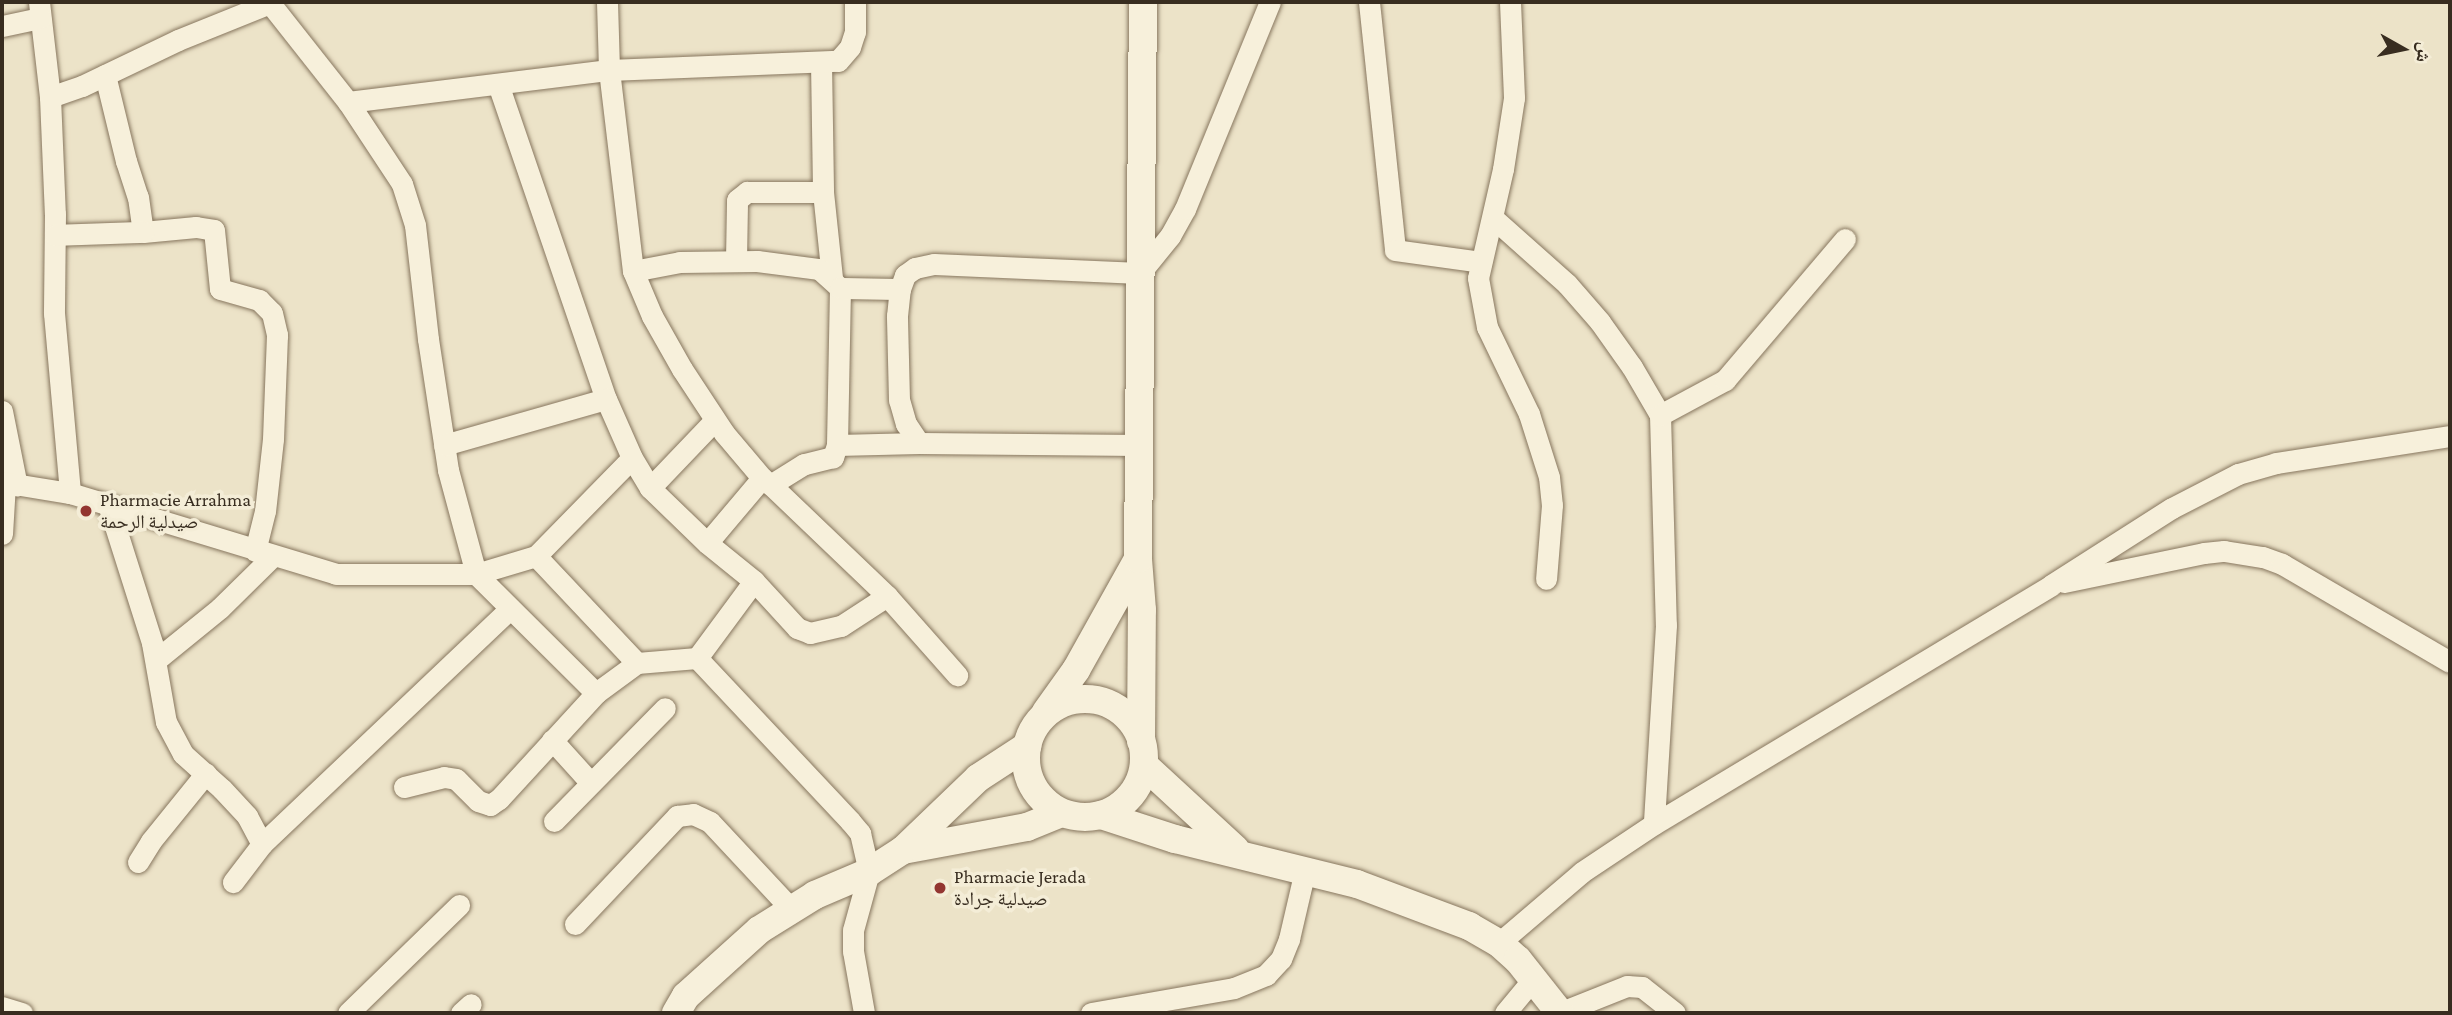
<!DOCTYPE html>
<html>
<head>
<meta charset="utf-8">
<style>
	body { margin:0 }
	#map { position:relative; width:2452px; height:1015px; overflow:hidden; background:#ece3c8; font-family:"Crimson Pro","Noto Naskh Arabic",serif }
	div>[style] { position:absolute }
	.roads { filter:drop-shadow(0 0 2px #87765e) drop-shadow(0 0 2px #87765e) }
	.street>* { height:21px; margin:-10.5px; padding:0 10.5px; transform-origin:10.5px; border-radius:10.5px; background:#f7f0db }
	.secondary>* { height:28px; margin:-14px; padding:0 14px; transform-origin:14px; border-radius:14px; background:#f7f0db }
	.secondary>.ring { margin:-14px; padding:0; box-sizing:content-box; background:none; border:28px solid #f7f0db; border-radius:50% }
	.dots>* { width:19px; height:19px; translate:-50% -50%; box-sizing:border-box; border:4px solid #f4edd7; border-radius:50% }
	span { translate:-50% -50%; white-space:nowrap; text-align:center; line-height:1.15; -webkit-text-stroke:7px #f4edd7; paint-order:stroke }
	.poi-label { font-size:19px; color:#382d20 }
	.left { translate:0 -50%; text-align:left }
	.frame { position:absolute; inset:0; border:4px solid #382d20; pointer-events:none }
	.north { position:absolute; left:2368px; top:14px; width:70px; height:70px; -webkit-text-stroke:5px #f4edd7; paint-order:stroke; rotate:99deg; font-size:19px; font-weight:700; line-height:28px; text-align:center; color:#382d20 }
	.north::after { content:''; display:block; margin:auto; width:24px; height:32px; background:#382d20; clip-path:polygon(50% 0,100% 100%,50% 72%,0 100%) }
</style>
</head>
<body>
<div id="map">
	<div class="roads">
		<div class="street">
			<i style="left:39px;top:2px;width:96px;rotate:83.4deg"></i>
			<i style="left:50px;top:97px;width:117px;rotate:87.6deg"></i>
			<i style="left:55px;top:214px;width:99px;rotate:90.6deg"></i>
			<i style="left:54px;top:313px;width:181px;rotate:84.9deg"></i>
			<i style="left:269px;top:2px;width:127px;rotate:51.7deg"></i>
			<i style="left:348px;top:102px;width:98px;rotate:56.6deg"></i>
			<i style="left:402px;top:184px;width:43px;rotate:72.4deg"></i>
			<i style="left:415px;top:225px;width:115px;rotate:83.5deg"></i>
			<i style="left:428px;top:339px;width:133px;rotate:81.3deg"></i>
			<i style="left:448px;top:470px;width:108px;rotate:74.9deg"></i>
			<i style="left:476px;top:574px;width:169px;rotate:44.8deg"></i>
			<i style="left:596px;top:693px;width:51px;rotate:-36.2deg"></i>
			<i style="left:637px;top:663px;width:60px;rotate:-4.8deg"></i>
			<i style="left:697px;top:658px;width:224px;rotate:46.8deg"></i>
			<i style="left:850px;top:821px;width:16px;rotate:50deg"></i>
			<i style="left:860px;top:833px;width:40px;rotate:77deg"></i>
			<i style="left:869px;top:872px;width:60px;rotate:105.4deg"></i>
			<i style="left:853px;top:930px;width:21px;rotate:90deg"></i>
			<i style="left:853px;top:951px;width:63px;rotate:79.9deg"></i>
			<i style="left:607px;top:2px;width:68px;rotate:88.3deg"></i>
			<i style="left:609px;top:70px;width:202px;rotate:83.2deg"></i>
			<i style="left:633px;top:271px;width:49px;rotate:67.1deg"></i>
			<i style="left:652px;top:316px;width:61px;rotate:60.5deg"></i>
			<i style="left:682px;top:369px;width:77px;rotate:56.7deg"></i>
			<i style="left:724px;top:433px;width:59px;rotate:49.8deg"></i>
			<i style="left:1369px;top:2px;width:249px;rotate:84deg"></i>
			<i style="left:1395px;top:250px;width:87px;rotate:7.9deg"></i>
			<i style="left:1510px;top:2px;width:96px;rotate:87.6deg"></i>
			<i style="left:1514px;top:98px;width:72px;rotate:98.8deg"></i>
			<i style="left:1503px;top:169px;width:112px;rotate:102.9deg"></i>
			<i style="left:1478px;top:278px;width:50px;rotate:79.6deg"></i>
			<i style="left:1487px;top:327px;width:97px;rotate:64.2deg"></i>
			<i style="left:1529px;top:414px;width:66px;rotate:72.4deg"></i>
			<i style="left:1549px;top:477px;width:28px;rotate:84deg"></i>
			<i style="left:1552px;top:505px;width:74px;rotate:94.6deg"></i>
			<i style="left:2px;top:26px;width:39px;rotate:-12deg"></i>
			<i style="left:821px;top:62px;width:130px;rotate:89.1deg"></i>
			<i style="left:823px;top:192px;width:86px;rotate:84deg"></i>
			<i style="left:105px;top:75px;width:89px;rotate:76.3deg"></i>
			<i style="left:126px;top:161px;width:38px;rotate:72deg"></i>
			<i style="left:138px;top:197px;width:35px;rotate:82deg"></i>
			<i style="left:143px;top:232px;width:53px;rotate:-5.4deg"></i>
			<i style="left:196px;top:227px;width:18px;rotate:9deg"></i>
			<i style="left:214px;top:230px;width:59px;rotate:84.2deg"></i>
			<i style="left:220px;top:289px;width:41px;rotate:15.8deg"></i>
			<i style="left:259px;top:300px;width:18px;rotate:45deg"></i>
			<i style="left:272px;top:313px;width:23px;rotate:77deg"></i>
			<i style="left:277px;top:335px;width:104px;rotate:92.2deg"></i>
			<i style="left:273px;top:439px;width:72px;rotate:96.3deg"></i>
			<i style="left:265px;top:511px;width:41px;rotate:104deg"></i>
			<i style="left:498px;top:84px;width:333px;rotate:71.1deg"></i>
			<i style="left:606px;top:399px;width:64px;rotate:66.2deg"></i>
			<i style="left:632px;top:458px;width:35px;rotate:59deg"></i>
			<i style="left:650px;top:488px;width:79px;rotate:44deg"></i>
			<i style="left:50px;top:97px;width:34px;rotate:-19deg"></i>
			<i style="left:82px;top:86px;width:106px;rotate:-25.6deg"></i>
			<i style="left:178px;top:40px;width:99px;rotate:-21.9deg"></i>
			<i style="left:348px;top:102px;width:263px;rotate:-7deg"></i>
			<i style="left:609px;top:70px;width:229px;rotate:-2.3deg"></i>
			<i style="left:838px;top:61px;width:18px;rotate:-49deg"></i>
			<i style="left:850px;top:47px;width:16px;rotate:-72deg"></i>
			<i style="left:855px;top:32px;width:30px;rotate:-90deg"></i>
			<i style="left:1493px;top:218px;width:99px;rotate:41.7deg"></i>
			<i style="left:1567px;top:284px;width:50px;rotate:49deg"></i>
			<i style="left:1600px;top:322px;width:55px;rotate:54.6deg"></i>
			<i style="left:1632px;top:367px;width:56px;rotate:59.7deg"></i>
			<i style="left:1660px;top:415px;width:210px;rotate:88.4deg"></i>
			<i style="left:1666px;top:625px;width:199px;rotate:93.5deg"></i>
			<i style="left:55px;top:235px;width:88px;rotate:-2deg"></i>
			<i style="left:736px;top:260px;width:60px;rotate:-89deg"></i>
			<i style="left:737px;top:200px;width:13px;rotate:-39deg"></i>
			<i style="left:747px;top:192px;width:76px"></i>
			<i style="left:633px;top:271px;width:48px;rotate:-10.8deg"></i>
			<i style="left:680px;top:262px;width:77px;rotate:-0.7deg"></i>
			<i style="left:757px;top:261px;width:63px;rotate:7.4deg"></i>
			<i style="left:819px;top:269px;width:28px;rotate:42deg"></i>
			<i style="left:840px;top:288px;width:157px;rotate:91.1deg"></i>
			<i style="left:837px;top:445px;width:13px;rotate:108deg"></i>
			<i style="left:833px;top:457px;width:30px;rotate:166deg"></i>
			<i style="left:804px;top:464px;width:39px;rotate:148deg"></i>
			<i style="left:771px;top:485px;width:11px;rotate:-142deg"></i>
			<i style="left:762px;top:478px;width:85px;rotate:130.2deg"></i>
			<i style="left:707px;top:543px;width:60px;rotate:39deg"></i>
			<i style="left:754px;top:581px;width:96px;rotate:126.5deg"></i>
			<i style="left:840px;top:288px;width:60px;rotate:1deg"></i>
			<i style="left:2px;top:411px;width:76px;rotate:78.7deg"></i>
			<i style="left:1660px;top:415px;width:74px;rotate:-28.3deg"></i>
			<i style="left:1725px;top:380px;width:185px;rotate:-49.6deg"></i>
			<i style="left:444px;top:445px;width:168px;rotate:-15.9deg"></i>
			<i style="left:837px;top:445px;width:82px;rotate:-1.4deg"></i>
			<i style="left:1139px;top:445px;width:220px;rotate:-179.5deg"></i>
			<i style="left:919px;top:443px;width:23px;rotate:-124deg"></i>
			<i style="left:906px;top:424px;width:25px;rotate:-106deg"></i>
			<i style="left:899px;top:400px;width:84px;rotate:-91.4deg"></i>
			<i style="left:897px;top:316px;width:27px;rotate:-84deg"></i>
			<i style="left:900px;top:289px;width:15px;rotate:-70deg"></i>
			<i style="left:905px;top:275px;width:12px;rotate:-35deg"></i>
			<i style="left:915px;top:268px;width:19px;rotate:-12deg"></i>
			<i style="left:934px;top:264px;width:206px;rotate:2.5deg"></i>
			<i style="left:1140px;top:273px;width:48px;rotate:-51deg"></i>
			<i style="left:1170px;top:236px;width:31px;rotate:-61deg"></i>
			<i style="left:1185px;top:209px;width:224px;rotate:-67.7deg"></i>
			<i style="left:2px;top:482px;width:69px;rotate:9.2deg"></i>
			<i style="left:70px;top:493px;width:278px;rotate:16.9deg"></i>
			<i style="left:336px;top:574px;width:140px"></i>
			<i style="left:476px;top:574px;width:63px;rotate:-16.7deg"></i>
			<i style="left:536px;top:556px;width:137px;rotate:-45.6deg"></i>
			<i style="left:771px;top:485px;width:161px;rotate:43.7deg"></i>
			<i style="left:887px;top:596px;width:106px;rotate:48.5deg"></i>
			<i style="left:650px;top:488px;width:94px;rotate:-46.3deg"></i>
			<i style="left:108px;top:504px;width:146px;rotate:72.4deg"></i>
			<i style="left:152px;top:643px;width:80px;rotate:80deg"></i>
			<i style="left:166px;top:722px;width:36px;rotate:62deg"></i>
			<i style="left:183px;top:754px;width:52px;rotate:41.9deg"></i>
			<i style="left:222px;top:789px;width:37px;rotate:47deg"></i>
			<i style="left:247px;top:816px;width:32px;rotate:62deg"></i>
			<i style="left:262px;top:844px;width:48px;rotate:127.3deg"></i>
			<i style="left:2px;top:534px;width:51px;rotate:-86.6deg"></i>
			<i style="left:536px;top:556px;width:147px;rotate:46.7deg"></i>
			<i style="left:754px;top:581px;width:64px;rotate:47.5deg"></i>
			<i style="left:797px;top:628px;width:14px;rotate:21deg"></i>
			<i style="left:810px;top:633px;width:32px;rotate:-13deg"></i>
			<i style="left:841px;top:626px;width:55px;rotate:-33.1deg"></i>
			<i style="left:2064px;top:582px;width:143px;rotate:-11.7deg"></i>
			<i style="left:2204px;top:553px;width:20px;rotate:-6deg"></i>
			<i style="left:2224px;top:551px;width:39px;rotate:9deg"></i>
			<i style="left:2263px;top:557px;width:20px;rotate:20deg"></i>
			<i style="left:2282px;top:564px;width:194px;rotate:30.3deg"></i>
			<i style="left:156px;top:660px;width:82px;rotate:-39.1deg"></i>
			<i style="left:220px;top:608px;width:74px;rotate:-44.5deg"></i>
			<i style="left:552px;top:740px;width:57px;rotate:47.9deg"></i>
			<i style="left:404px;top:787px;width:41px;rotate:-14deg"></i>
			<i style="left:444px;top:777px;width:12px;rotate:9deg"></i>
			<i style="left:456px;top:779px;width:31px;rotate:45deg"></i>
			<i style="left:478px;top:801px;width:13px;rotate:18deg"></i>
			<i style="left:490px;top:805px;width:11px;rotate:-34deg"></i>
			<i style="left:499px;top:799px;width:144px;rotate:-47.5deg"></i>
			<i style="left:554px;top:821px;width:158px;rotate:-45.5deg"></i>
			<i style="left:262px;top:844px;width:342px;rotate:-43.5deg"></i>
			<i style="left:138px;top:862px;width:25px;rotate:-58deg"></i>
			<i style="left:151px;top:841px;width:87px;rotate:-51deg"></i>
			<i style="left:575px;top:924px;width:149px;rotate:-46.6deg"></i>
			<i style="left:677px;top:816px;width:16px;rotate:-7deg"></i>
			<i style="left:693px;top:814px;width:19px;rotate:25deg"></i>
			<i style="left:710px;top:822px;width:119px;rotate:47deg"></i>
			<i style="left:1499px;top:943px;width:109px;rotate:-40.5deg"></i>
			<i style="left:1582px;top:872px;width:87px;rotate:-33.7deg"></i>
			<i style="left:1654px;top:824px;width:463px;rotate:-31deg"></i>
			<i style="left:2051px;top:585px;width:143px;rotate:-32.5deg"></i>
			<i style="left:2172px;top:508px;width:74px;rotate:-27.3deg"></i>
			<i style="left:2238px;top:474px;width:40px;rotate:-16deg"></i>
			<i style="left:2276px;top:463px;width:176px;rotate:-8.8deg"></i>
			<i style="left:2px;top:1007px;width:21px;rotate:17deg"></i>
			<i style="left:348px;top:1013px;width:155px;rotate:-44.2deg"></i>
			<i style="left:461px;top:1013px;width:13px;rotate:-42deg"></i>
			<i style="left:1091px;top:1013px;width:145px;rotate:-9.9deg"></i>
			<i style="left:1234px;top:988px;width:35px;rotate:-22deg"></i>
			<i style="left:1266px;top:975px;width:22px;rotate:-47deg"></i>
			<i style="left:1281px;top:959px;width:22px;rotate:-68deg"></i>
			<i style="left:1289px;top:939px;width:71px;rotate:-76.9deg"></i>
			<i style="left:1505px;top:1013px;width:45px;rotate:-50.4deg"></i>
			<i style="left:1559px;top:1013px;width:73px;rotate:-21.7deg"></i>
			<i style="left:1627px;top:986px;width:15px;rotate:4deg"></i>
			<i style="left:1642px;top:987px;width:42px;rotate:38.2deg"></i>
		</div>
		<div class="secondary">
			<i class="ring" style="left:1026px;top:699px;width:90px;height:90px"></i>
			<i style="left:1046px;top:712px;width:52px;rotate:-54.5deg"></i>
			<i style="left:1076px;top:670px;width:127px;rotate:-60.8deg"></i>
			<i style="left:1141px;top:741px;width:131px;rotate:-89.6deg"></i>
			<i style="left:1142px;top:610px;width:51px;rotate:-94.5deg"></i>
			<i style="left:1138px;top:559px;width:557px;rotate:-89.49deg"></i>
			<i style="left:1144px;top:765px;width:124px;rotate:42.7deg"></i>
			<i style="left:1101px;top:815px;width:78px;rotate:18deg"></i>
			<i style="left:1175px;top:839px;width:187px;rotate:13.9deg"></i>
			<i style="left:1357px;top:884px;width:120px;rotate:20.6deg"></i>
			<i style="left:1469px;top:926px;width:34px;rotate:30deg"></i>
			<i style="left:1499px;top:943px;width:25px;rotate:42deg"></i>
			<i style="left:1518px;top:960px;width:68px;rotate:51.6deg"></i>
			<i style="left:903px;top:850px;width:126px;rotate:-10.5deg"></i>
			<i style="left:1027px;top:827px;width:37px;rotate:-22deg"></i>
			<i style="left:676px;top:1013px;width:20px;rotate:-60deg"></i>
			<i style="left:686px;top:996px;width:98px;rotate:-42.1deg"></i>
			<i style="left:759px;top:930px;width:66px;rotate:-32deg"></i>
			<i style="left:815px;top:895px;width:59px;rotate:-23.1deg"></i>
			<i style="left:869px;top:872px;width:40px;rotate:-32.9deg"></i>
			<i style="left:903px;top:850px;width:104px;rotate:-43.8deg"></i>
			<i style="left:978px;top:778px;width:59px;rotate:-33.1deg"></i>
		</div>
	</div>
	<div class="dots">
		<i style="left:86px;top:511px;background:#933631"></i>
		<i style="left:940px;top:888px;background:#933631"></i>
	</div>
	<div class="poi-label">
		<span class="left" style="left:100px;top:511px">Pharmacie Arrahma<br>صيدلية الرحمة</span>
		<span class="left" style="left:954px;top:888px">Pharmacie Jerada<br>صيدلية جرادة</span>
	</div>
	<div class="frame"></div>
	<div class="north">ش</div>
</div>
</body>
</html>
